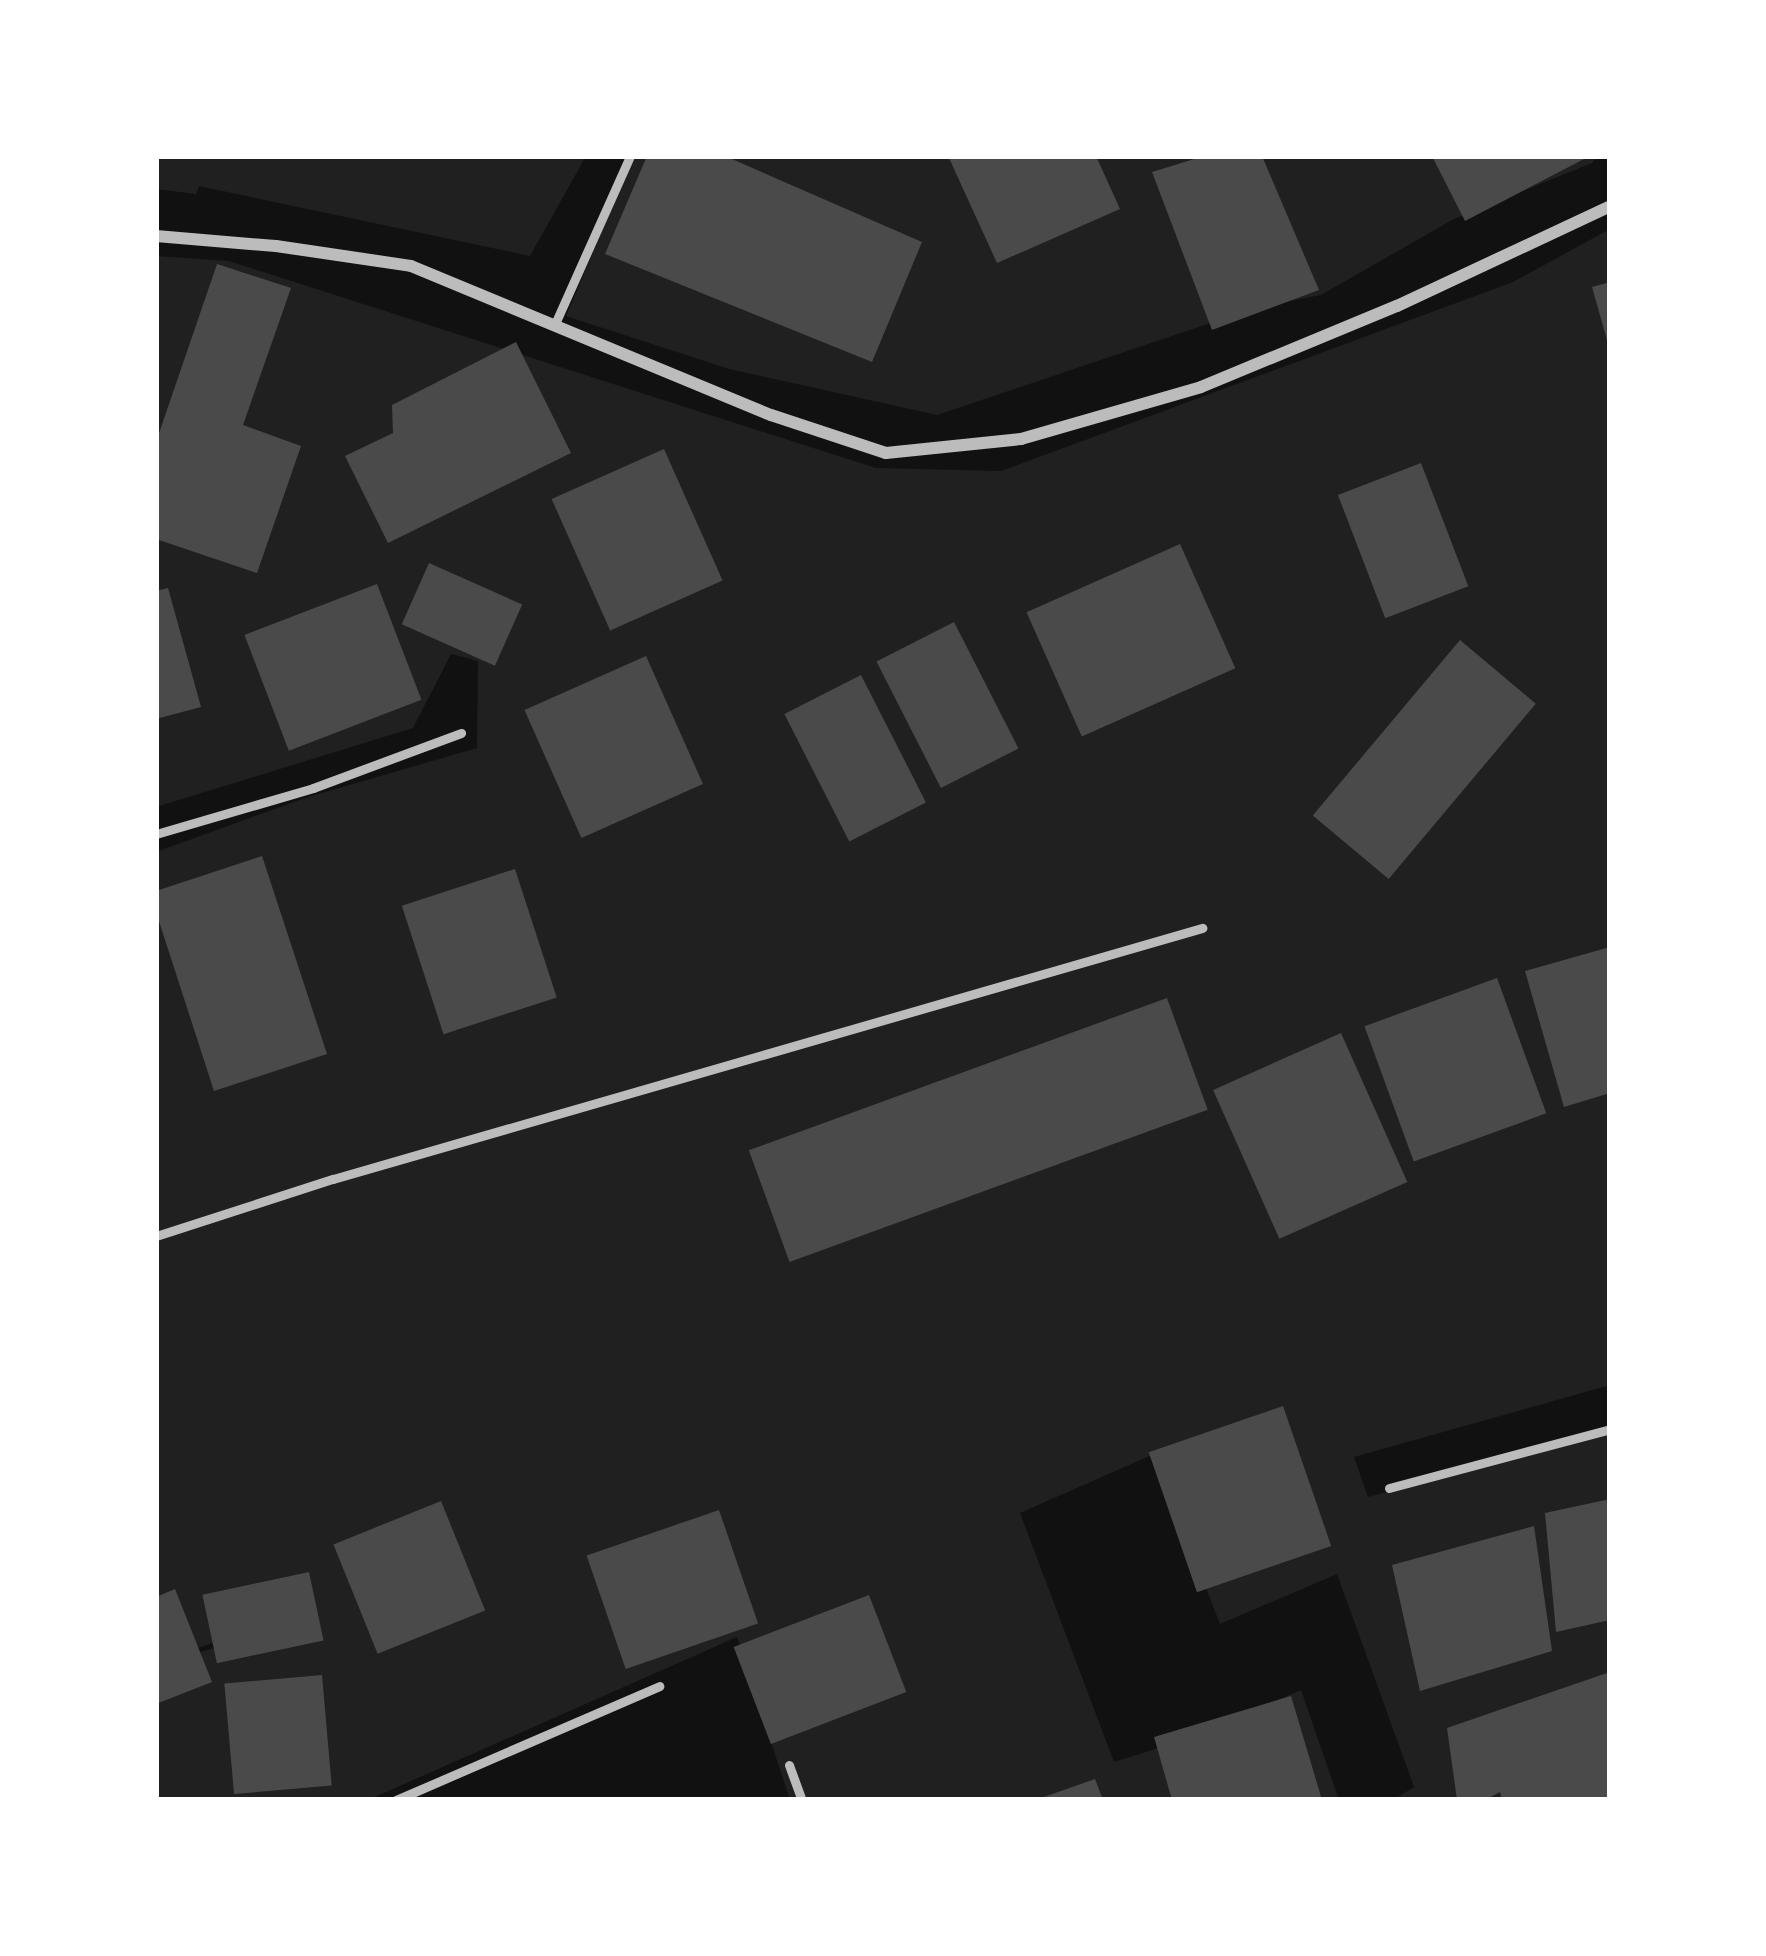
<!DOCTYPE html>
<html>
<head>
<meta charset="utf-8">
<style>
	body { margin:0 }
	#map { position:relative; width:1766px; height:1956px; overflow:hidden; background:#111; font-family:"Work Sans",sans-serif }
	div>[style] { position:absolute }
	.green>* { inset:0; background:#202020 }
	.building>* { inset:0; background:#4a4a4a; transform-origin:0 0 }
	.service>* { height:9px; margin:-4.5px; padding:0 4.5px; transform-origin:4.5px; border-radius:4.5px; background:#bcbcbc }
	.minor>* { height:12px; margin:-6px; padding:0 6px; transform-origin:6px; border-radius:6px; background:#bcbcbc }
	span { translate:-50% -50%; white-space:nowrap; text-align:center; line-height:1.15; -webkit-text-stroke:10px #fff; paint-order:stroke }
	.frame { position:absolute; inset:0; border:159px solid #fff; pointer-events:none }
</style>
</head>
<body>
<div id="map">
	<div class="green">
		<i style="clip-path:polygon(156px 156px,586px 156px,530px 256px,199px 186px,196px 194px,156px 189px)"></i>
		<i style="clip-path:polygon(634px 156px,1598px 156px,1592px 163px,1454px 219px,1321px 295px,1255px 308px,937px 415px,729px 369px,566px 316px)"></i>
		<i style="clip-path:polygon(1610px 229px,1610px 1385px,1354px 1457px,1368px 1497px,1610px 1431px,1610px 1800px,1393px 1800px,1414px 1787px,1337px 1574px,1220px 1624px,1154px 1454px,1020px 1513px,1114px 1762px,1184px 1740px,1301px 1690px,1339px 1800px,790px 1800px,737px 1637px,368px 1800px,156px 1800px,156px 1666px,319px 1615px,307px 1611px,156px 1662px,156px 852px,308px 797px,477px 748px,478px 661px,451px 654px,413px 728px,156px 807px,156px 256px,229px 261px,876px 468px,1001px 471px,1513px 282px)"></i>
	</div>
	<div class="building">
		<i style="clip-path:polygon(647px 156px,725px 156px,922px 242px,872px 362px,605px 254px)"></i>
		<i style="clip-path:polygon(1096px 156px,1120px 209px,997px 263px,949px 158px)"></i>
		<i style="clip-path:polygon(1204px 156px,1262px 156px,1319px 290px,1212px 330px,1152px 172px)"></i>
		<i style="clip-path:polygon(1432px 156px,1583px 156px,1584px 159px,1465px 221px)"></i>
		<i style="clip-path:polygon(217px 264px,291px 288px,243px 425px,301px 446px,257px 573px,156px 539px,156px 442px)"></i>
		<i style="clip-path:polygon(1610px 282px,1610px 346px,1609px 347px,1592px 287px)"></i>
		<i style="clip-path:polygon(516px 342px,571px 453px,388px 543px,345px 456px,393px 433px,392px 405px)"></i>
		<i style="left:664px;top:449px;width:144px;height:123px;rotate:66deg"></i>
		<i style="left:1421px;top:463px;width:132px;height:89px;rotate:69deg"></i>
		<i style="left:1180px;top:544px;width:136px;height:168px;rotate:66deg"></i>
		<i style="left:429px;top:563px;width:102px;height:67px;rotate:24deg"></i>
		<i style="left:377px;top:584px;width:124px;height:142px;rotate:69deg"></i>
		<i style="clip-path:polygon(168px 588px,201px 707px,156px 719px,156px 591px)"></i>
		<i style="left:954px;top:622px;width:142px;height:87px;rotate:63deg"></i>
		<i style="left:1460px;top:640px;width:99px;height:229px;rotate:40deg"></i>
		<i style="left:646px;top:656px;width:140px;height:133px;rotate:66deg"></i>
		<i style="left:861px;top:675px;width:143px;height:86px;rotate:63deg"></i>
		<i style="clip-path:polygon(262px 856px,327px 1054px,214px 1091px,156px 912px,156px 891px)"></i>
		<i style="left:515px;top:869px;width:135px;height:119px;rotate:72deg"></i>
		<i style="clip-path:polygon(1610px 947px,1610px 1093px,1564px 1107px,1525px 971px)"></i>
		<i style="left:1497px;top:978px;width:144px;height:141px;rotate:70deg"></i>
		<i style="left:1167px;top:998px;width:119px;height:445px;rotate:70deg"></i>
		<i style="left:1341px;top:1033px;width:163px;height:140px;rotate:66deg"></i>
		<i style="left:1283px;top:1406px;width:148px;height:142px;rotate:71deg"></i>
		<i style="clip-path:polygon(1610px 1499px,1610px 1620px,1556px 1632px,1545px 1513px)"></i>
		<i style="left:441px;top:1501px;width:118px;height:116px;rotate:68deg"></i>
		<i style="left:719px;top:1510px;width:120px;height:140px;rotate:71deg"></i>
		<i style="clip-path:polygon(1534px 1526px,1552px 1651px,1420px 1691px,1392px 1565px)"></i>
		<i style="left:309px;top:1572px;width:70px;height:109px;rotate:78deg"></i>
		<i style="clip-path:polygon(175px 1589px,212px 1682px,156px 1704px,156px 1597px)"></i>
		<i style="left:869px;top:1595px;width:104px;height:145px;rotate:69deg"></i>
		<i style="clip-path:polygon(1607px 1673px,1610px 1800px,1502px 1800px,1500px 1792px,1485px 1800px,1457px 1800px,1447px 1728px)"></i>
		<i style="left:322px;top:1675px;width:111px;height:98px;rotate:85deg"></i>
		<i style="clip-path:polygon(1291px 1696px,1322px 1800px,1172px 1800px,1154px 1737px)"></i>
		<i style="clip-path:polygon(1095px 1779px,1103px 1800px,1038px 1800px,1038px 1799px)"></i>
	</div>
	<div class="service">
		<i style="left:554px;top:326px;width:186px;rotate:-65.9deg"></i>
		<i style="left:156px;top:834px;width:164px;rotate:-16.3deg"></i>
		<i style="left:313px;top:788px;width:158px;rotate:-20.4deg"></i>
		<i style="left:156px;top:1236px;width:186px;rotate:-17.9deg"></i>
		<i style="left:333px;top:1179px;width:905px;rotate:-16.11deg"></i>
		<i style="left:1389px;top:1488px;width:229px;rotate:-14.9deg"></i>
		<i style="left:789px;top:1765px;width:37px;rotate:70deg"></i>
		<i style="left:396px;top:1800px;width:287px;rotate:-23.4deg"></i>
	</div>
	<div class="minor">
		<i style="left:156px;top:236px;width:120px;rotate:4.8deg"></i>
		<i style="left:276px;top:246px;width:136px;rotate:8.4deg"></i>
		<i style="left:411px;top:266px;width:390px;rotate:22.5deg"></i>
		<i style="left:771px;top:415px;width:121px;rotate:18.3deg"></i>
		<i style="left:886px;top:453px;width:136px;rotate:-5.9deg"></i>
		<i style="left:1021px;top:439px;width:187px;rotate:-16.1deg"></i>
		<i style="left:1201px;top:387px;width:212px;rotate:-22.5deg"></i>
		<i style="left:1397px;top:306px;width:235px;rotate:-25.1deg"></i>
	</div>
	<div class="frame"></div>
</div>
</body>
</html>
